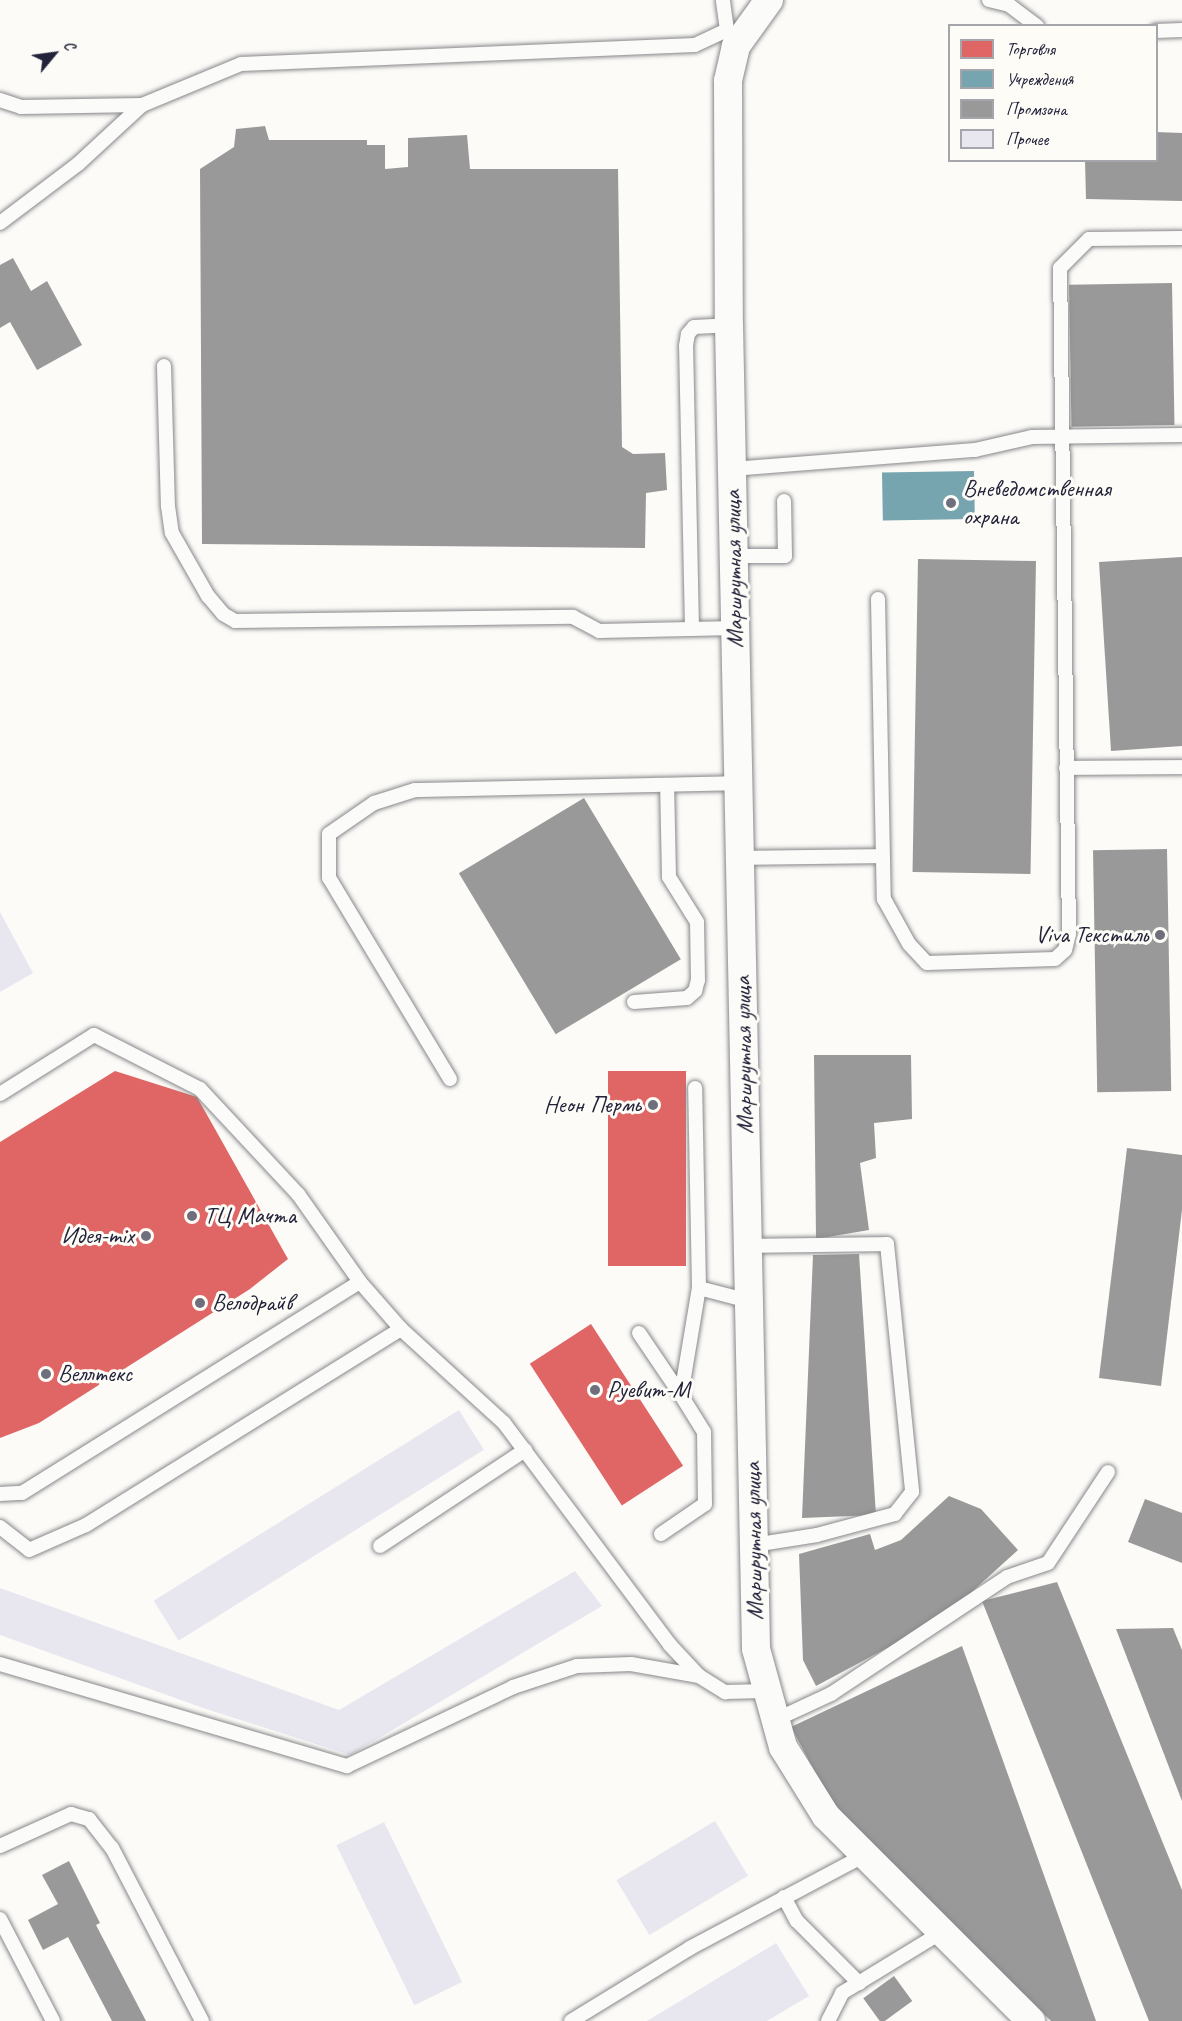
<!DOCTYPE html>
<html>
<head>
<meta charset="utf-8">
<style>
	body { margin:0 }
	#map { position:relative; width:1182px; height:2021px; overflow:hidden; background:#fcfbf8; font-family:Caveat,sans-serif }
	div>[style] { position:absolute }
	.shops>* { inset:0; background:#e06666; transform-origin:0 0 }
	.public>* { inset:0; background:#76a5af; transform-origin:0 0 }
	.industry>* { inset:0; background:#999; transform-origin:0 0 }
	.building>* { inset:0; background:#e8e7f0; transform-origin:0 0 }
	.roads { filter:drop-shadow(0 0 2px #88888c) drop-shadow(0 0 2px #88888c) }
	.lane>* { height:14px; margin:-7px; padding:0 7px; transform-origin:7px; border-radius:7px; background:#fbfbf9 }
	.street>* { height:28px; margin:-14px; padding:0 14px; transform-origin:14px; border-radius:14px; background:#fbfbf9 }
	.dots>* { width:16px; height:16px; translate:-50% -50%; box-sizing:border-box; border:3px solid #fdfcf7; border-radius:50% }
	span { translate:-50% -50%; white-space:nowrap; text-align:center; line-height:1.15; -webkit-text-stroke:6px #fdfcf7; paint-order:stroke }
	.poi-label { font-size:24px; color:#22223b }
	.left { translate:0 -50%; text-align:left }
	.right { translate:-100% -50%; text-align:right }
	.street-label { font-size:24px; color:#22223b }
	.legend { position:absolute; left:948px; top:24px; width:210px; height:138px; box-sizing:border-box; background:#fdfcf7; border:2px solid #a5a5ac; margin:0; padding:8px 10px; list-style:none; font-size:18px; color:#22223b }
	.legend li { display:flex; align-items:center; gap:12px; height:30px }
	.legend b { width:30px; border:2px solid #a5a5ac }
	.north { position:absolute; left:24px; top:24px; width:60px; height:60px; -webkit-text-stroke:4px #fdfcf7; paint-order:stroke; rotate:61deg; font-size:16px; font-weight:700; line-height:24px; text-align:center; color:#22223b }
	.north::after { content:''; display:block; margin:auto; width:21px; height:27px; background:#22223b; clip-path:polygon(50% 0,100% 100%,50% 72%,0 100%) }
</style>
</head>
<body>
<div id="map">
	<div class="shops">
		<i style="clip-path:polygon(115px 1071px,197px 1097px,288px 1259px,250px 1289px,39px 1423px,0 1438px,0 1142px)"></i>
		<i style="left:608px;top:1071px;width:78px;height:195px"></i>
		<i style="left:591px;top:1324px;width:169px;height:73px;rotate:57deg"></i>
	</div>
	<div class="public">
		<i style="left:974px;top:471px;width:48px;height:92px;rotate:89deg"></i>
	</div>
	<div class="industry">
		<i style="clip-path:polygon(265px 126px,269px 140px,367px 140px,367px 145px,385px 145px,385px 169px,408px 167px,408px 138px,467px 135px,470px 169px,618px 169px,622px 447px,633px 454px,665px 453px,667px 490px,646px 493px,645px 548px,202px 544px,200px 169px,234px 147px,236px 129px)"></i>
		<i style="clip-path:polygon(1156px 132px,1182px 133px,1182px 201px,1086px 199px,1085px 160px,1156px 160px)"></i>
		<i style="clip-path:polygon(13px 258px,31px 291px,47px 281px,82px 345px,37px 370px,10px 322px,0 328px,0 265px)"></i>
		<i style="left:1172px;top:283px;width:142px;height:103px;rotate:89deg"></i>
		<i style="clip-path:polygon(1182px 557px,1182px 746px,1111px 751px,1099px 562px)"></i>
		<i style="left:918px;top:559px;width:118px;height:313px;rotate:1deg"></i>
		<i style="left:584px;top:798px;width:188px;height:146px;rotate:59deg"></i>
		<i style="left:1167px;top:849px;width:242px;height:74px;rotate:89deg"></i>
		<i style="clip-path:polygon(814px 1055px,911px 1055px,912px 1119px,874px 1123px,876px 1158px,860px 1163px,869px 1230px,816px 1239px)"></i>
		<i style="clip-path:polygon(1127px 1148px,1182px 1155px,1182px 1210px,1161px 1386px,1099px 1378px)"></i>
		<i style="clip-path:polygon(859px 1254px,876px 1515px,802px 1518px,813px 1255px)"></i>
		<i style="clip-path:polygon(949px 1496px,981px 1509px,1018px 1550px,943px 1618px,816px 1686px,803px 1660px,799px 1554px,870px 1534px,875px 1550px,901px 1540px)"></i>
		<i style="clip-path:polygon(1145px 1499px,1182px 1513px,1182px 1563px,1128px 1542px)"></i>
		<i style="clip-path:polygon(1057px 1582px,1182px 1890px,1182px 2021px,1149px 2021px,982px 1601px)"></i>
		<i style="clip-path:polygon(1173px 1628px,1182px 1650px,1182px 1801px,1116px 1629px)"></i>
		<i style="clip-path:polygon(962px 1646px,1096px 2021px,1051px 2021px,837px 1813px,791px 1727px)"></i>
		<i style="clip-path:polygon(69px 1861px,100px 1923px,96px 1925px,146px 2021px,112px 2021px,68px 1937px,43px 1950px,28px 1920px,58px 1904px,42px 1875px)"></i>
		<i style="left:894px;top:1976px;width:31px;height:38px;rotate:54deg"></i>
	</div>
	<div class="building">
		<i style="clip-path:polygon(0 912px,33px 973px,0 992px)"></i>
		<i style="left:459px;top:1410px;width:47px;height:360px;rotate:58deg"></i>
		<i style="clip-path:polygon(575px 1571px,602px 1606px,350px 1755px,203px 1708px,0 1635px,0 1588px,339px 1710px)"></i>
		<i style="left:715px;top:1821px;width:64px;height:115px;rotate:59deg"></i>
		<i style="left:384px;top:1822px;width:178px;height:53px;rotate:64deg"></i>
		<i style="clip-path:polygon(776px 1943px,809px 1996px,767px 2021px,647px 2021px)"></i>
	</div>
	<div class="roads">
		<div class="lane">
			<i style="left:989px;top:0;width:21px;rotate:14deg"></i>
			<i style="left:1009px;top:5px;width:35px;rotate:37deg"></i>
			<i style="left:1156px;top:31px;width:26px;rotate:-2deg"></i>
			<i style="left:0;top:100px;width:22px;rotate:18deg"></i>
			<i style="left:21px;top:107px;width:121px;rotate:-0.9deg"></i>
			<i style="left:0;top:223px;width:98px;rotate:-37.1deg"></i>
			<i style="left:78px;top:164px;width:87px;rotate:-42.7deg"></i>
			<i style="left:142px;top:105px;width:107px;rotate:-22.5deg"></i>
			<i style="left:241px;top:64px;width:454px;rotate:-2.4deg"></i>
			<i style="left:695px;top:45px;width:35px;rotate:-25deg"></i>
			<i style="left:727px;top:30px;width:30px;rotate:-98deg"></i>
			<i style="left:164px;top:366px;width:140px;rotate:88.4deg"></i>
			<i style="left:168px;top:506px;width:27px;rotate:82deg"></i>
			<i style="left:172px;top:533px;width:73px;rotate:60.3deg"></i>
			<i style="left:208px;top:596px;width:23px;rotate:50deg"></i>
			<i style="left:223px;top:614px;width:14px;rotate:30deg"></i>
			<i style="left:235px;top:621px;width:338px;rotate:-0.7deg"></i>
			<i style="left:573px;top:617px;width:30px;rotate:28deg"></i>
			<i style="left:599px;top:631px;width:137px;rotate:-1.3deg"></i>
			<i style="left:732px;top:469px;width:244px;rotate:-4.5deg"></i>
			<i style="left:975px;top:450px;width:58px;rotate:-12.8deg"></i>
			<i style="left:1032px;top:437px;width:150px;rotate:-0.8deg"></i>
			<i style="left:734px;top:556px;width:51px"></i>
			<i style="left:785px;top:556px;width:55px;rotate:-91deg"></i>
			<i style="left:878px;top:599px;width:300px;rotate:88.9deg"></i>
			<i style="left:884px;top:899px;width:51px;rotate:60.9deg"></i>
			<i style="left:909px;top:944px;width:26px;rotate:47deg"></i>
			<i style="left:927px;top:963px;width:128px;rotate:-1.8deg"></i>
			<i style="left:1055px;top:959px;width:13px;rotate:-42deg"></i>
			<i style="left:1065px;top:950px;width:16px;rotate:-76deg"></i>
			<i style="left:1069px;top:934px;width:666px;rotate:-90.77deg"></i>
			<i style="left:1060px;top:268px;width:41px;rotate:-45deg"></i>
			<i style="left:1089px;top:239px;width:93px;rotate:-0.6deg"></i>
			<i style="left:692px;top:629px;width:283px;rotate:-91.2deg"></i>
			<i style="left:686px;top:346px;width:12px;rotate:-81deg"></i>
			<i style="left:688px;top:334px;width:9px;rotate:-49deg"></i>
			<i style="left:694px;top:327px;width:35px;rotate:-3deg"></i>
			<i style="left:1066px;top:768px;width:116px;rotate:-0.5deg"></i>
			<i style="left:740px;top:858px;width:142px;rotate:-0.8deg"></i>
			<i style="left:634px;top:1002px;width:53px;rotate:-4.3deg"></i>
			<i style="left:687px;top:998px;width:11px;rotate:-41deg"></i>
			<i style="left:695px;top:991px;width:11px;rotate:-75deg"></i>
			<i style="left:698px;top:980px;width:58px;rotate:-91deg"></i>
			<i style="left:697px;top:922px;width:53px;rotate:-121.9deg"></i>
			<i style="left:669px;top:877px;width:92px;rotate:-91.2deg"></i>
			<i style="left:450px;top:1079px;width:235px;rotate:-121deg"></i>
			<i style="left:329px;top:878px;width:44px;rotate:-90deg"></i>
			<i style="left:329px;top:834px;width:55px;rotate:-34.6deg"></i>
			<i style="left:374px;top:803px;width:43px;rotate:-17.6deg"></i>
			<i style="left:415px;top:790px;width:324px;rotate:-1.2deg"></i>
			<i style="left:0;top:1094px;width:111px;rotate:-32.1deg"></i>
			<i style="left:94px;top:1035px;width:119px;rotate:27deg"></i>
			<i style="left:200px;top:1089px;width:144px;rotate:47deg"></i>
			<i style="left:298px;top:1194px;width:108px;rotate:54.8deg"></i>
			<i style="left:360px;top:1282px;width:62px;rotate:48.9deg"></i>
			<i style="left:401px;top:1329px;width:139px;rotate:42.4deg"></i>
			<i style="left:504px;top:1423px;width:277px;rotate:53.2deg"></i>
			<i style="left:670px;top:1645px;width:42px;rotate:46.9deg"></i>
			<i style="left:748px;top:1246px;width:139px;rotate:-0.8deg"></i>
			<i style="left:887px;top:1244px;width:249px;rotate:84.2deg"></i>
			<i style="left:912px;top:1492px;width:28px;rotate:128deg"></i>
			<i style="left:895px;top:1514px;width:81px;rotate:164.9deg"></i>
			<i style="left:817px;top:1535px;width:64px;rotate:171deg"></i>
			<i style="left:699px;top:1288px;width:52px;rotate:14.6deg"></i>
			<i style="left:639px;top:1333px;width:75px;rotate:55.9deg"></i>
			<i style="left:681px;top:1395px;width:109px;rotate:-80.5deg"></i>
			<i style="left:699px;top:1288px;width:200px;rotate:-91.1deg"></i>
			<i style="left:0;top:1494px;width:22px;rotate:-3deg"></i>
			<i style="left:22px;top:1493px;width:398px;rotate:-32deg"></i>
			<i style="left:0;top:1527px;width:37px;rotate:38deg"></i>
			<i style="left:29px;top:1550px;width:62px;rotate:-23.7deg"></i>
			<i style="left:86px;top:1525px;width:371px;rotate:-31.9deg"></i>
			<i style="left:661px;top:1534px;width:53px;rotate:-34.3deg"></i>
			<i style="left:705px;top:1504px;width:72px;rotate:-90.8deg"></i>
			<i style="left:704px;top:1432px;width:44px;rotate:-121.9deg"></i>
			<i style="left:380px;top:1546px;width:174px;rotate:-33.5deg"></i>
			<i style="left:0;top:1664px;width:362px;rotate:16.4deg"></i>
			<i style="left:347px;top:1766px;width:184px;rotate:-25.4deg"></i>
			<i style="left:513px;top:1687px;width:67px;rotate:-18.2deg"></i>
			<i style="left:577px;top:1666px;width:54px;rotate:-2.1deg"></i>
			<i style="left:631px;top:1664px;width:69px;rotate:10deg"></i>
			<i style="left:699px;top:1676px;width:31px;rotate:32deg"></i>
			<i style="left:725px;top:1692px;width:40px;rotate:-1.4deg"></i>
			<i style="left:775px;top:1720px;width:62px;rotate:-24.9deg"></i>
			<i style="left:831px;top:1694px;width:211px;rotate:-33.6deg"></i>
			<i style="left:1007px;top:1577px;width:43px;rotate:-18.9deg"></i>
			<i style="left:1048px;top:1563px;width:109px;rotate:-56.6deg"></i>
			<i style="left:0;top:1846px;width:78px;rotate:-24.3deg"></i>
			<i style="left:71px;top:1814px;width:19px;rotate:16deg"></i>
			<i style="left:89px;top:1819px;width:37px;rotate:52deg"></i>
			<i style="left:112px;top:1848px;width:195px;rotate:62.5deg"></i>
			<i style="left:784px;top:1897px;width:27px;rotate:62deg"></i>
			<i style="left:797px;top:1921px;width:88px;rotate:45deg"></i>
			<i style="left:0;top:1919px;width:115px;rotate:62.5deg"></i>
			<i style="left:571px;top:2021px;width:140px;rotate:-31.5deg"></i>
			<i style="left:690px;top:1948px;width:198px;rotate:-28deg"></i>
			<i style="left:828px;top:2021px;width:31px;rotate:-63deg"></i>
			<i style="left:842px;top:1993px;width:117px;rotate:-31.4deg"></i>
		</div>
		<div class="street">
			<i style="left:769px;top:0;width:57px;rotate:125.7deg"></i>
			<i style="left:736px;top:46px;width:36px;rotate:103deg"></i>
			<i style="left:728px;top:81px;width:244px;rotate:89.8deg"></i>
			<i style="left:729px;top:325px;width:1324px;rotate:88.83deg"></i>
			<i style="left:756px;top:1649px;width:102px;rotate:74.6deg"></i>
			<i style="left:783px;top:1747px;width:81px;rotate:58.1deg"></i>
			<i style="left:826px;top:1816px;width:290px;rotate:45deg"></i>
		</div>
	</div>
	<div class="dots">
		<i style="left:951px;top:503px;background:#6e6e7d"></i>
		<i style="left:1160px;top:935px;background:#6e6e7d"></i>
		<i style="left:653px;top:1105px;background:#6e6e7d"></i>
		<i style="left:192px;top:1216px;background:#6e6e7d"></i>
		<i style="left:146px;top:1236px;background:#6e6e7d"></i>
		<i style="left:200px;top:1303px;background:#6e6e7d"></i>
		<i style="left:46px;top:1374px;background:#6e6e7d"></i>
		<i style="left:595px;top:1390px;background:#6e6e7d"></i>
	</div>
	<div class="poi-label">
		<span class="left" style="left:963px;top:503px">Вневедомственная<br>охрана</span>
		<span class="right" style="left:1148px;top:935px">Viva Текстиль</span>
		<span class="right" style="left:641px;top:1105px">Неон Пермь</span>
		<span class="left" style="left:204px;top:1216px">ТЦ Мачта</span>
		<span class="right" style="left:134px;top:1236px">Идея-mix</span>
		<span class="left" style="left:212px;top:1303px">Велодрайв</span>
		<span class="left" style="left:58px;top:1374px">Веллтекс</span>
		<span class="left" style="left:607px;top:1390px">Руевит-М</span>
	</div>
	<div class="street-label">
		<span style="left:734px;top:569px;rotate:-91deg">Маршрутная улица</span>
		<span style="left:744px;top:1055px;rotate:-91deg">Маршрутная улица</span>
		<span style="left:754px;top:1541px;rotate:-91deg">Маршрутная улица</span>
	</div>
	<ul class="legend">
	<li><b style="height:16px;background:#e06666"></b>Торговля</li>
	<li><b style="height:16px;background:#76a5af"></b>Учреждения</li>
	<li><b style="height:16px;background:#999"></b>Промзона</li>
	<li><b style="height:16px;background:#e8e7f0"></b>Прочее</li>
	</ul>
	<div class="north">С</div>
</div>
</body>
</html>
